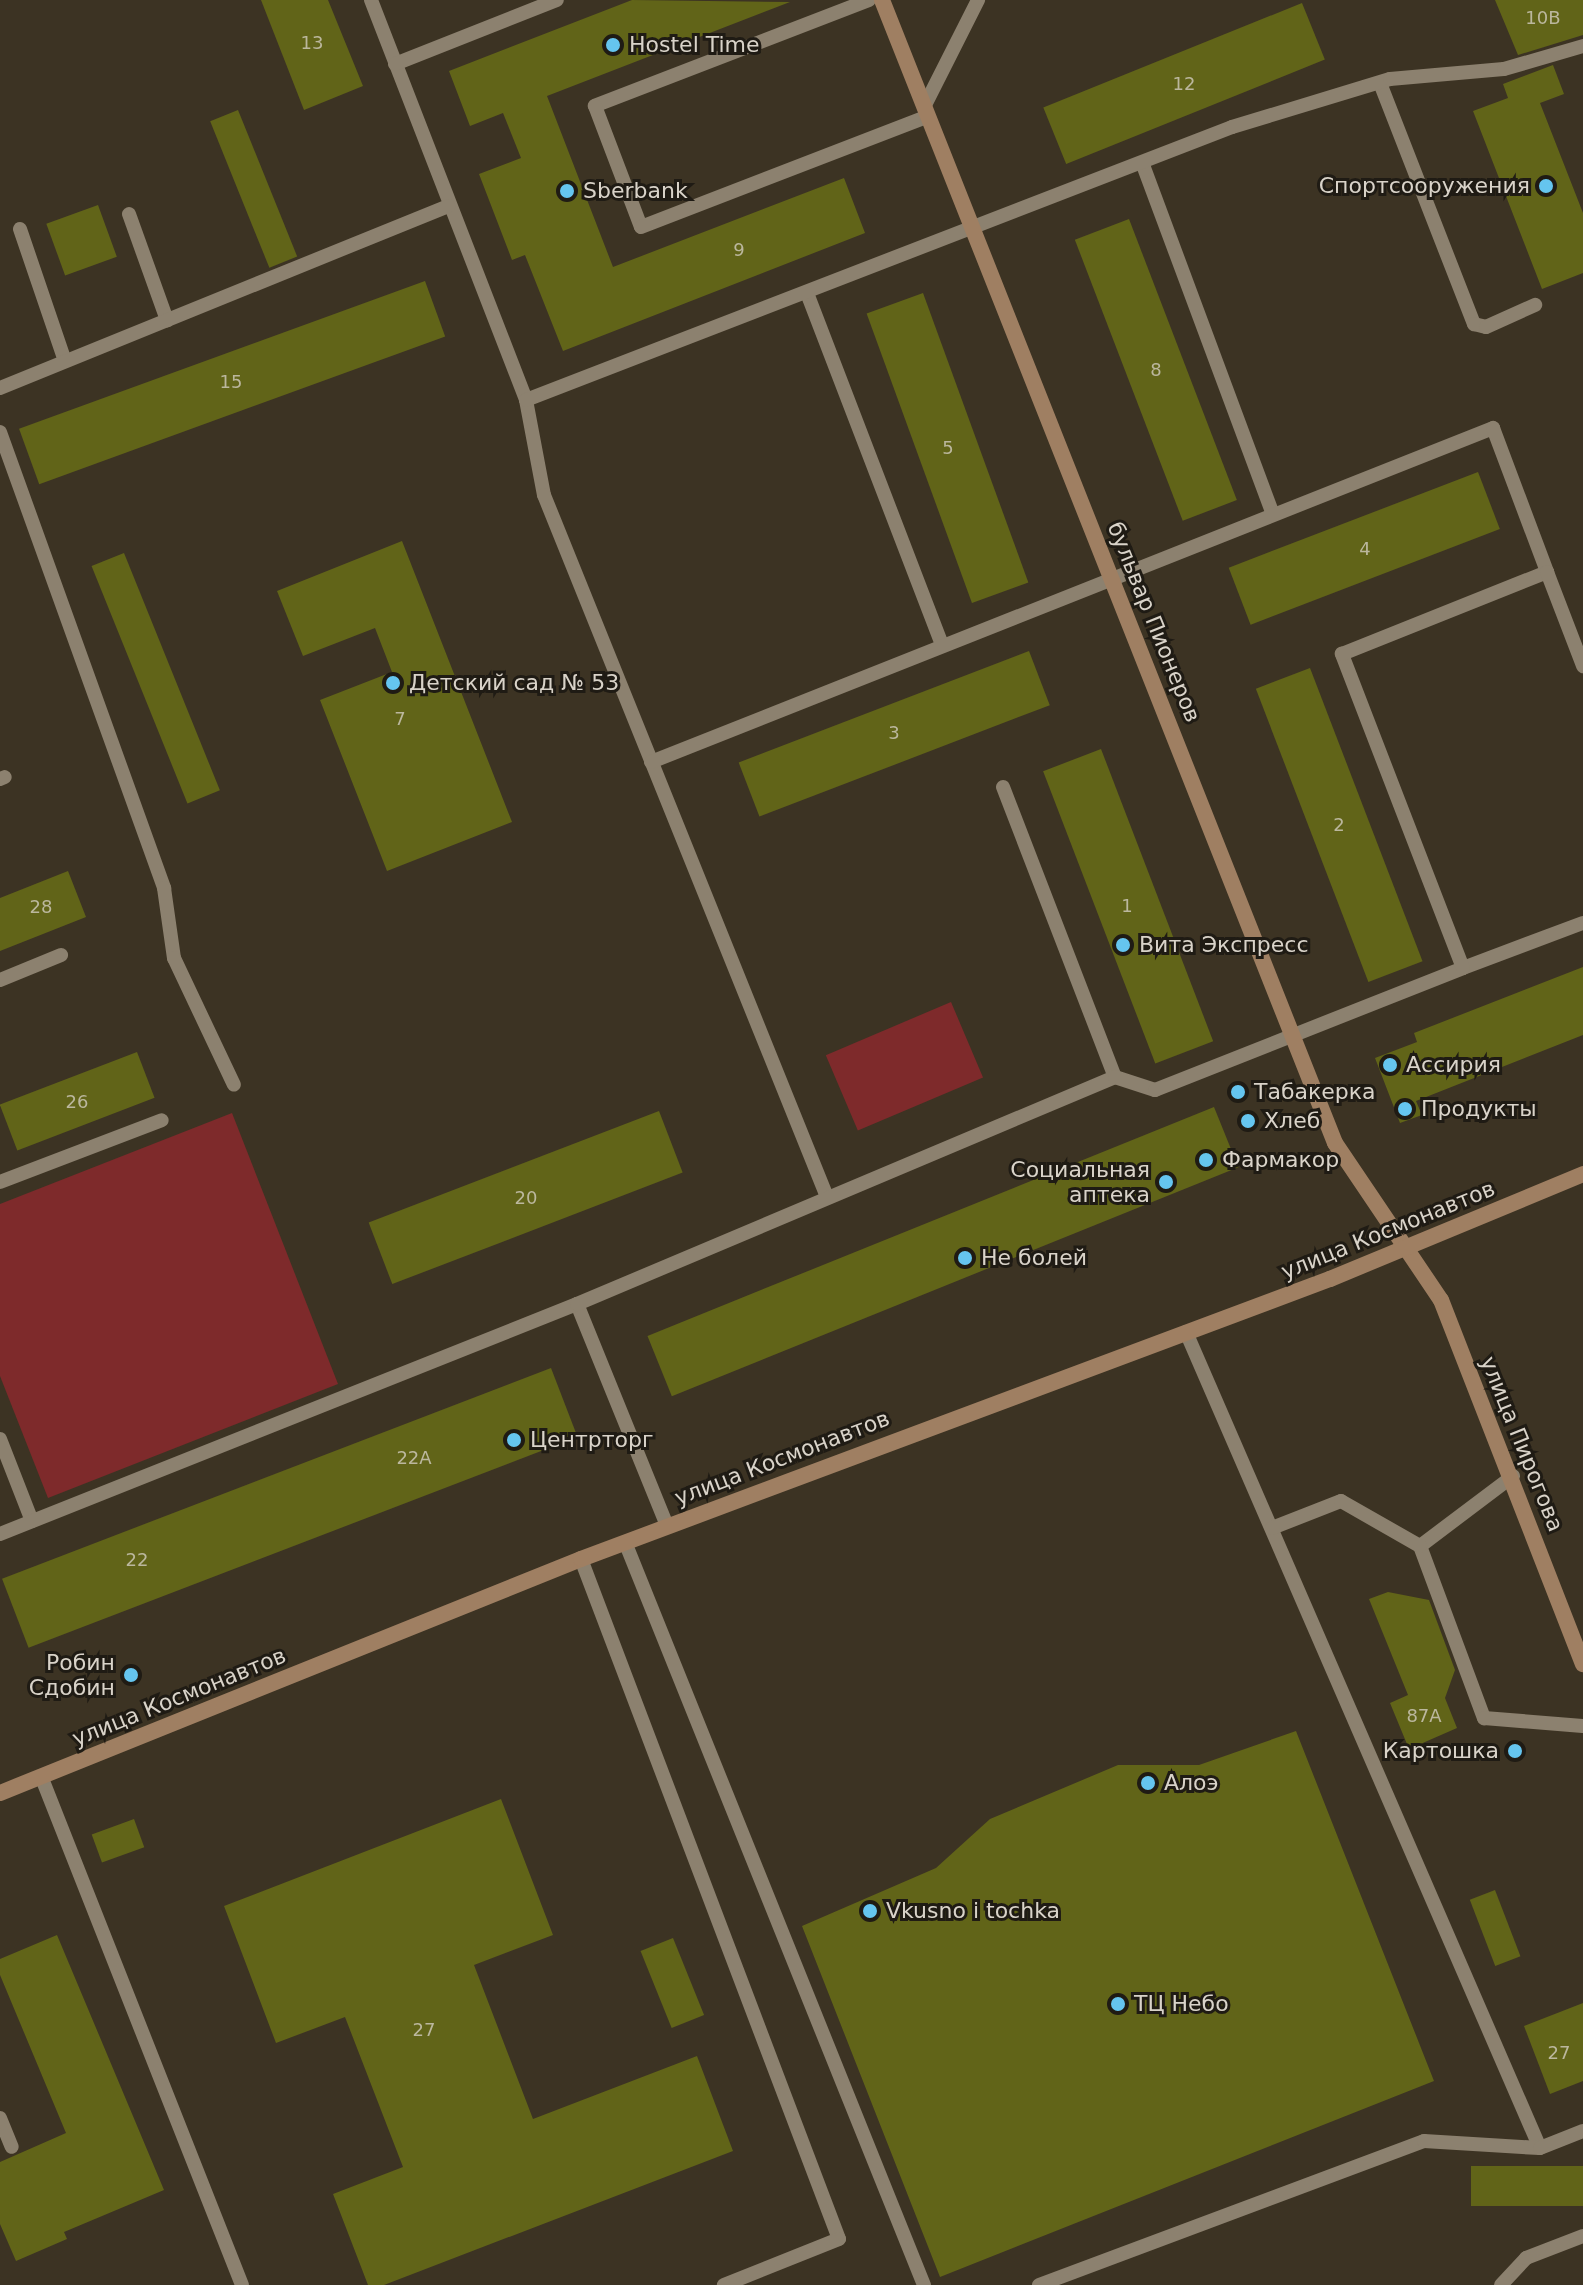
<!DOCTYPE html>
<html>
<head>
<meta charset="utf-8">
<style>
	body { margin:0 }
	#map { position:relative; width:1583px; height:2285px; overflow:hidden; background:#3c3323; font-family:"DejaVu Sans",sans-serif }
	div>[style] { position:absolute }
	.green>* { inset:0; background:#7e2a2b; transform-origin:0 0 }
	.building>* { inset:0; background:#616418; transform-origin:0 0 }
	.lane>* { height:14px; margin:-7px; padding:0 7px; transform-origin:7px; border-radius:7px; background:#8c816f }
	.secondary>* { height:16px; margin:-8px; padding:0 8px; transform-origin:8px; border-radius:8px; background:#9f7f62 }
	.dots>* { width:22px; height:22px; translate:-50% -50%; box-sizing:border-box; border:4px solid #1f1b14; border-radius:50% }
	span { translate:-50% -50%; white-space:nowrap; text-align:center; line-height:1.15; -webkit-text-stroke:6px #1f1b14; paint-order:stroke }
	.number-label { font-size:18px; color:#bbb79d }
	.number-label span { -webkit-text-stroke-width:0 }
	.poi-label { font-size:22px; color:#d9d3c9 }
	.left { translate:0 -50%; text-align:left }
	.right { translate:-100% -50%; text-align:right }
	.street-label { font-size:22px; color:#d9d3c9 }
</style>
</head>
<body>
<div id="map">
	<div class="green">
		<i style="left:951px;top:1002px;width:82px;height:136px;rotate:67deg"></i>
		<i style="clip-path:polygon(232px 1113px,338px 1384px,48px 1498px,0 1376px,0 1204px)"></i>
	</div>
	<div class="building">
		<i style="clip-path:polygon(261px 0,328px 0,363px 86px,304px 110px)"></i>
		<i style="clip-path:polygon(632px 0,790px 2px,547px 96px,613px 267px,844px 178px,865px 233px,563px 351px,525px 255px,512px 260px,479px 174px,521px 158px,503px 113px,470px 126px,449px 71px)"></i>
		<i style="clip-path:polygon(1495px 0,1583px 0,1583px 35px,1518px 55px)"></i>
		<i style="left:1302px;top:3px;width:61px;height:279px;rotate:68deg"></i>
		<i style="clip-path:polygon(1553px 65px,1564px 94px,1540px 103px,1583px 213px,1583px 273px,1542px 289px,1473px 111px,1508px 98px,1503px 84px)"></i>
		<i style="left:238px;top:110px;width:158px;height:30px;rotate:68deg"></i>
		<i style="left:98px;top:205px;width:55px;height:55px;rotate:70deg"></i>
		<i style="left:1129px;top:219px;width:301px;height:58px;rotate:69deg"></i>
		<i style="left:425px;top:281px;width:59px;height:432px;rotate:70deg"></i>
		<i style="left:923px;top:293px;width:308px;height:60px;rotate:70deg"></i>
		<i style="left:1478px;top:472px;width:61px;height:267px;rotate:69deg"></i>
		<i style="clip-path:polygon(402px 541px,512px 822px,387px 871px,320px 700px,392px 672px,375px 628px,303px 656px,277px 591px)"></i>
		<i style="left:124px;top:553px;width:256px;height:35px;rotate:68deg"></i>
		<i style="left:1029px;top:651px;width:58px;height:311px;rotate:69deg"></i>
		<i style="left:1310px;top:668px;width:314px;height:58px;rotate:69deg"></i>
		<i style="left:1101px;top:749px;width:313px;height:62px;rotate:69deg"></i>
		<i style="clip-path:polygon(68px 871px,86px 917px,0 951px,0 898px)"></i>
		<i style="clip-path:polygon(1583px 967px,1583px 1035px,1416px 1101px,1422px 1115px,1400px 1123px,1375px 1058px,1417px 1042px,1414px 1033px)"></i>
		<i style="left:137px;top:1052px;width:49px;height:147px;rotate:69deg"></i>
		<i style="left:1214px;top:1107px;width:65px;height:611px;rotate:68deg"></i>
		<i style="left:659px;top:1111px;width:66px;height:311px;rotate:69deg"></i>
		<i style="left:551px;top:1368px;width:74px;height:588px;rotate:69deg"></i>
		<i style="clip-path:polygon(1388px 1592px,1429px 1600px,1455px 1670px,1445px 1698px,1457px 1728px,1409px 1749px,1390px 1703px,1408px 1695px,1369px 1599px)"></i>
		<i style="clip-path:polygon(1296px 1731px,1434px 2081px,940px 2277px,802px 1926px,936px 1868px,990px 1819px,1118px 1765px,1199px 1765px)"></i>
		<i style="clip-path:polygon(501px 1799px,553px 1935px,474px 1965px,533px 2119px,697px 2056px,733px 2151px,384px 2285px,368px 2285px,333px 2194px,403px 2167px,345px 2017px,276px 2043px,224px 1906px)"></i>
		<i style="left:134px;top:1819px;width:30px;height:45px;rotate:70deg"></i>
		<i style="left:1495px;top:1890px;width:71px;height:27px;rotate:69deg"></i>
		<i style="clip-path:polygon(57px 1935px,164px 2190px,64px 2232px,67px 2239px,16px 2261px,0 2224px,0 2162px,66px 2133px,0 1975px,0 1959px)"></i>
		<i style="left:673px;top:1938px;width:83px;height:35px;rotate:68deg"></i>
		<i style="clip-path:polygon(1583px 2003px,1583px 2081px,1550px 2094px,1524px 2026px)"></i>
		<i style="left:1583px;top:2166px;width:40px;height:112px;rotate:90deg"></i>
	</div>
	<div class="lane">
		<i style="left:371px;top:0;width:429px;rotate:68.8deg"></i>
		<i style="left:526px;top:400px;width:97px;rotate:79.3deg"></i>
		<i style="left:544px;top:495px;width:757px;rotate:68.04deg"></i>
		<i style="left:869px;top:0;width:294px;rotate:158.9deg"></i>
		<i style="left:595px;top:106px;width:129px;rotate:69.2deg"></i>
		<i style="left:641px;top:227px;width:308px;rotate:-21.1deg"></i>
		<i style="left:395px;top:64px;width:174px;rotate:-21.6deg"></i>
		<i style="left:1380px;top:83px;width:259px;rotate:68.7deg"></i>
		<i style="left:1474px;top:324px;width:12px;rotate:14deg"></i>
		<i style="left:1486px;top:327px;width:54px;rotate:-24.2deg"></i>
		<i style="left:924px;top:107px;width:120px;rotate:-63.2deg"></i>
		<i style="left:1143px;top:165px;width:370px;rotate:69.6deg"></i>
		<i style="left:129px;top:214px;width:113px;rotate:70.3deg"></i>
		<i style="left:20px;top:229px;width:139px;rotate:71.2deg"></i>
		<i style="left:807px;top:293px;width:377px;rotate:69deg"></i>
		<i style="left:0;top:388px;width:484px;rotate:-22.1deg"></i>
		<i style="left:526px;top:400px;width:757px;rotate:-21.14deg"></i>
		<i style="left:1232px;top:127px;width:165px;rotate:-16.9deg"></i>
		<i style="left:1390px;top:79px;width:114px;rotate:-5deg"></i>
		<i style="left:1504px;top:69px;width:82px;rotate:-16.2deg"></i>
		<i style="left:0;top:432px;width:485px;rotate:70.2deg"></i>
		<i style="left:164px;top:888px;width:71px;rotate:81.9deg"></i>
		<i style="left:174px;top:958px;width:140px;rotate:64.7deg"></i>
		<i style="left:651px;top:762px;width:906px;rotate:-21.64deg"></i>
		<i style="left:1493px;top:428px;width:154px;rotate:69.4deg"></i>
		<i style="left:0;top:779px;width:5px;rotate:-22deg"></i>
		<i style="left:1003px;top:787px;width:311px;rotate:68.9deg"></i>
		<i style="left:1463px;top:968px;width:128px;rotate:-20.6deg"></i>
		<i style="left:0;top:980px;width:66px;rotate:-22.3deg"></i>
		<i style="left:0;top:1182px;width:173px;rotate:-20.9deg"></i>
		<i style="left:577px;top:1304px;width:240px;rotate:67.9deg"></i>
		<i style="left:1186px;top:1332px;width:889px;rotate:66.55deg"></i>
		<i style="left:0;top:1439px;width:88px;rotate:68.7deg"></i>
		<i style="left:1513px;top:1476px;width:116px;rotate:143deg"></i>
		<i style="left:1420px;top:1546px;width:184px;rotate:69.6deg"></i>
		<i style="left:1484px;top:1718px;width:99px;rotate:4.6deg"></i>
		<i style="left:1272px;top:1528px;width:74px;rotate:-21.4deg"></i>
		<i style="left:1341px;top:1501px;width:91px;rotate:29.7deg"></i>
		<i style="left:0;top:1534px;width:621px;rotate:-21.73deg"></i>
		<i style="left:577px;top:1304px;width:584px;rotate:-22.88deg"></i>
		<i style="left:1115px;top:1077px;width:42px;rotate:18deg"></i>
		<i style="left:1155px;top:1090px;width:331px;rotate:-21.6deg"></i>
		<i style="left:1463px;top:968px;width:337px;rotate:-111.1deg"></i>
		<i style="left:1342px;top:654px;width:221px;rotate:-21.8deg"></i>
		<i style="left:1547px;top:572px;width:101px;rotate:69deg"></i>
		<i style="left:625px;top:1542px;width:801px;rotate:68.08deg"></i>
		<i style="left:581px;top:1559px;width:727px;rotate:69.22deg"></i>
		<i style="left:839px;top:2239px;width:124px;rotate:158.2deg"></i>
		<i style="left:41px;top:1776px;width:547px;rotate:68.45deg"></i>
		<i style="left:0;top:2118px;width:31px;rotate:68deg"></i>
		<i style="left:1039px;top:2285px;width:411px;rotate:-20.5deg"></i>
		<i style="left:1424px;top:2141px;width:116px;rotate:3.5deg"></i>
		<i style="left:1540px;top:2148px;width:46px;rotate:-21.6deg"></i>
		<i style="left:1501px;top:2285px;width:37px;rotate:-47deg"></i>
		<i style="left:1526px;top:2258px;width:61px;rotate:-21.1deg"></i>
	</div>
	<div class="secondary">
		<i style="left:882px;top:0;width:1229px;rotate:68.38deg"></i>
		<i style="left:1335px;top:1143px;width:189px;rotate:56deg"></i>
		<i style="left:1441px;top:1300px;width:391px;rotate:68.7deg"></i>
		<i style="left:0;top:1793px;width:626px;rotate:-21.94deg"></i>
		<i style="left:581px;top:1559px;width:800px;rotate:-20.5deg"></i>
		<i style="left:1330px;top:1279px;width:274px;rotate:-22.5deg"></i>
	</div>
	<div class="dots">
		<i style="left:613px;top:45px;background:#65c5ef"></i>
		<i style="left:1546px;top:186px;background:#65c5ef"></i>
		<i style="left:567px;top:191px;background:#65c5ef"></i>
		<i style="left:393px;top:683px;background:#65c5ef"></i>
		<i style="left:1123px;top:945px;background:#65c5ef"></i>
		<i style="left:1390px;top:1065px;background:#65c5ef"></i>
		<i style="left:1238px;top:1092px;background:#65c5ef"></i>
		<i style="left:1405px;top:1109px;background:#65c5ef"></i>
		<i style="left:1248px;top:1121px;background:#65c5ef"></i>
		<i style="left:1206px;top:1160px;background:#65c5ef"></i>
		<i style="left:1166px;top:1182px;background:#65c5ef"></i>
		<i style="left:965px;top:1258px;background:#65c5ef"></i>
		<i style="left:514px;top:1440px;background:#65c5ef"></i>
		<i style="left:131px;top:1675px;background:#65c5ef"></i>
		<i style="left:1515px;top:1751px;background:#65c5ef"></i>
		<i style="left:1148px;top:1783px;background:#65c5ef"></i>
		<i style="left:870px;top:1911px;background:#65c5ef"></i>
		<i style="left:1118px;top:2004px;background:#65c5ef"></i>
	</div>
	<div class="number-label">
		<span style="left:1543px;top:18px">10В</span>
		<span style="left:312px;top:43px">13</span>
		<span style="left:1184px;top:84px">12</span>
		<span style="left:739px;top:250px">9</span>
		<span style="left:1156px;top:370px">8</span>
		<span style="left:231px;top:382px">15</span>
		<span style="left:948px;top:448px">5</span>
		<span style="left:1365px;top:549px">4</span>
		<span style="left:400px;top:719px">7</span>
		<span style="left:894px;top:733px">3</span>
		<span style="left:1339px;top:825px">2</span>
		<span style="left:1127px;top:906px">1</span>
		<span style="left:41px;top:907px">28</span>
		<span style="left:77px;top:1102px">26</span>
		<span style="left:526px;top:1198px">20</span>
		<span style="left:414px;top:1458px">22А</span>
		<span style="left:137px;top:1560px">22</span>
		<span style="left:1424px;top:1716px">87А</span>
		<span style="left:424px;top:2030px">27</span>
		<span style="left:1559px;top:2053px">27</span>
	</div>
	<div class="poi-label">
		<span class="left" style="left:629px;top:45px">Hostel Time</span>
		<span class="right" style="left:1530px;top:186px">Спортсооружения</span>
		<span class="left" style="left:583px;top:191px">Sberbank</span>
		<span class="left" style="left:409px;top:683px">Детский сад № 53</span>
		<span class="left" style="left:1139px;top:945px">Вита Экспресс</span>
		<span class="left" style="left:1406px;top:1065px">Ассирия</span>
		<span class="left" style="left:1254px;top:1092px">Табакерка</span>
		<span class="left" style="left:1421px;top:1109px">Продукты</span>
		<span class="left" style="left:1264px;top:1121px">Хлеб</span>
		<span class="left" style="left:1222px;top:1160px">Фармакор</span>
		<span class="right" style="left:1150px;top:1182px">Социальная<br>аптека</span>
		<span class="left" style="left:981px;top:1258px">Не болей</span>
		<span class="left" style="left:530px;top:1440px">Центрторг</span>
		<span class="right" style="left:115px;top:1675px">Робин<br>Сдобин</span>
		<span class="right" style="left:1499px;top:1751px">Картошка</span>
		<span class="left" style="left:1164px;top:1783px">Алоэ</span>
		<span class="left" style="left:886px;top:1911px">Vkusno i tochka</span>
		<span class="left" style="left:1134px;top:2004px">ТЦ Небо</span>
	</div>
	<div class="street-label">
		<span style="left:1154px;top:622px;rotate:68deg">бульвар Пионеров</span>
		<span style="left:1388px;top:1230px;rotate:-22deg">улица Космонавтов</span>
		<span style="left:1522px;top:1444px;rotate:68deg">улица Пирогова</span>
		<span style="left:782px;top:1458px;rotate:-21deg">улица Космонавтов</span>
		<span style="left:179px;top:1697px;rotate:-22deg">улица Космонавтов</span>
	</div>
</div>
</body>
</html>
